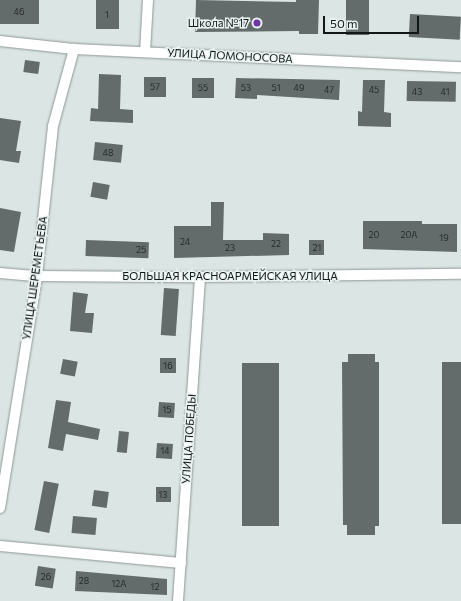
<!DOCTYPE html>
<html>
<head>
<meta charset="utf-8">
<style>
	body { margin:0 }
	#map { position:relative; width:461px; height:601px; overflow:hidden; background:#dbe5e3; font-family:Commissioner,sans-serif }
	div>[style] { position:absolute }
	.building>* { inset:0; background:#646c6b; transform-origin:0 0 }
	.roads { filter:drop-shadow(0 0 1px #8e9796) drop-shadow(0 0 1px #8e9796) }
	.street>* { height:10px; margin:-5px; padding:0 5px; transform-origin:5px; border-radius:5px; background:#fff }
	.dots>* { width:11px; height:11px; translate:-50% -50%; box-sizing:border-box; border:2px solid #e8f2f0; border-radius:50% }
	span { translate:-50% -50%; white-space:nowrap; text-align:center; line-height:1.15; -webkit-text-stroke:3px #e8f2f0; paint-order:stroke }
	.number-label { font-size:9px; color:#262c2a }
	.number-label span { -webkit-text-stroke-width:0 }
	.poi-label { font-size:11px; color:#121615 }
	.right { translate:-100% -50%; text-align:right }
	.street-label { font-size:11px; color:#121615 }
	.scale { position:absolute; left:323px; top:16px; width:96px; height:18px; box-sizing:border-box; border:2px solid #121615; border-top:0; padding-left:5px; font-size:12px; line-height:14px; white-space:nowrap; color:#121615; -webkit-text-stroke:3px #e8f2f0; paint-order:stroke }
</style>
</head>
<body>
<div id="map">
	<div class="building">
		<i style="left:0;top:0;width:39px;height:24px"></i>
		<i style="left:96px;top:0;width:23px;height:29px"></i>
		<i style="clip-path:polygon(196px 0,296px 2px,296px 0,319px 0,318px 34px,299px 34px,299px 31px,195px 32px)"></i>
		<i style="left:346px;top:0;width:23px;height:35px"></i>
		<i style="left:410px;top:14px;width:51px;height:23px;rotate:3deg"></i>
		<i style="left:25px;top:60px;width:15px;height:12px;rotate:8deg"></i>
		<i style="clip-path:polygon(99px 74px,121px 75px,120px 109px,133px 110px,133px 123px,90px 121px,91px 108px,98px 109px)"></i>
		<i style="left:144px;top:77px;width:22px;height:20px"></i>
		<i style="left:192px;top:78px;width:22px;height:20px"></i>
		<i style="clip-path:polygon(236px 78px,340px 80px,339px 100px,257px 95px,257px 99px,235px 98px)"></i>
		<i style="clip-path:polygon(363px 80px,385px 80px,384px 112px,391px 113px,391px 127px,358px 126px,358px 111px,362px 112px)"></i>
		<i style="left:407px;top:81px;width:49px;height:20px;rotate:1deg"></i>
		<i style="clip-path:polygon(0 118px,21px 121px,16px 151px,21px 151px,19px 163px,0 160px)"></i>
		<i style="left:95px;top:142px;width:28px;height:18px;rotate:6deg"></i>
		<i style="left:93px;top:182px;width:17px;height:15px;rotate:10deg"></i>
		<i style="clip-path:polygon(211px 202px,224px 202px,223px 240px,263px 240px,263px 233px,289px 234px,289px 255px,174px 258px,174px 226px,211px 226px)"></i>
		<i style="clip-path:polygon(0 208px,21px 212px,14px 252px,0 250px)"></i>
		<i style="clip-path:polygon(363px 221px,422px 221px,422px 224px,457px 224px,457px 252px,363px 249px)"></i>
		<i style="left:86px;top:240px;width:63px;height:16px;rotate:2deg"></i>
		<i style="left:309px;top:240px;width:15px;height:15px"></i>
		<i style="left:164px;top:288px;width:15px;height:47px;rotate:4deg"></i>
		<i style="clip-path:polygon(73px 292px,88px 294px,85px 313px,94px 313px,92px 333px,70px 331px)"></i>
		<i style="clip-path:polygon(348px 354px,375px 354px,375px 362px,379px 362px,379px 526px,375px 526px,375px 535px,347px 535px,347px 525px,343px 525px,342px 362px,348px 362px)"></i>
		<i style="left:160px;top:358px;width:16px;height:15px"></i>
		<i style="left:63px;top:359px;width:15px;height:15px;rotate:11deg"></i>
		<i style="left:442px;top:362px;width:19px;height:162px"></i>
		<i style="left:242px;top:363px;width:37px;height:163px"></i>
		<i style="clip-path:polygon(56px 400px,71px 402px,68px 422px,100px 429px,98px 440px,66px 434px,63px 451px,48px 448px)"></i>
		<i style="left:159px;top:402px;width:16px;height:15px;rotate:4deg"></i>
		<i style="left:119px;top:431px;width:10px;height:21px;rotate:6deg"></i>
		<i style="left:157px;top:443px;width:16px;height:15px;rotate:4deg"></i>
		<i style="left:44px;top:481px;width:15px;height:50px;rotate:11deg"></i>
		<i style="left:156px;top:487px;width:15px;height:15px"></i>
		<i style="left:94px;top:490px;width:15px;height:16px;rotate:8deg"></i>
		<i style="left:73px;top:516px;width:24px;height:17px;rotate:5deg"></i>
		<i style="left:38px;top:566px;width:18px;height:20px;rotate:9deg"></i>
		<i style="clip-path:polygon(76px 571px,167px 579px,167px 595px,75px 591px)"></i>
	</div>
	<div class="roads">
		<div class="street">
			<i style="left:0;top:41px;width:74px;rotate:6.2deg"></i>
			<i style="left:74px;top:49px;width:387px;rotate:2.7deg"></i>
			<i style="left:145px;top:52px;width:52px;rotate:-86.7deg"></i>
			<i style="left:0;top:273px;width:37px;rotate:5deg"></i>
			<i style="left:37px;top:276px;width:163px;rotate:0.4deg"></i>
			<i style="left:200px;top:277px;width:261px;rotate:-0.7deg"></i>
			<i style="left:0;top:508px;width:235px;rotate:-80.9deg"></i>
			<i style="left:37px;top:276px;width:151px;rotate:-83.9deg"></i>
			<i style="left:53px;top:126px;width:80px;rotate:-74.7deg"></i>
			<i style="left:0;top:546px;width:182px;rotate:5.4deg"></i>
			<i style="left:178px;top:601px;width:325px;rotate:-86.1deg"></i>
		</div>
	</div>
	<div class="dots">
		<i style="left:257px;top:23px;background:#7034aa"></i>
	</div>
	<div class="number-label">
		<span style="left:19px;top:12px">46</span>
		<span style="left:107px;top:15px">1</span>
		<span style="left:155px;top:87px">57</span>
		<span style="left:203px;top:88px">55</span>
		<span style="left:246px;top:88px">53</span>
		<span style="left:276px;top:88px">51</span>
		<span style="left:299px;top:88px">49</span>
		<span style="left:329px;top:90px">47</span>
		<span style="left:374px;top:90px">45</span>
		<span style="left:417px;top:92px">43</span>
		<span style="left:445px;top:92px">41</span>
		<span style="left:108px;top:153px">48</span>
		<span style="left:374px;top:235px">20</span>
		<span style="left:409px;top:235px">20А</span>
		<span style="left:444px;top:238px">19</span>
		<span style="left:185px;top:242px">24</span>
		<span style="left:276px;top:244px">22</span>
		<span style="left:230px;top:248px">23</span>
		<span style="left:317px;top:248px">21</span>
		<span style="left:141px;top:250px">25</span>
		<span style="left:168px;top:366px">16</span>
		<span style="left:167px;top:410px">15</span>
		<span style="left:165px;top:451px">14</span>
		<span style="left:163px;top:495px">13</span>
		<span style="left:46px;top:577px">26</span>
		<span style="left:84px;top:581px">28</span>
		<span style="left:119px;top:584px">12А</span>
		<span style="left:155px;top:587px">12</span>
	</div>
	<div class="poi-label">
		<span class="right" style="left:249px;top:23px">Школа №17</span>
	</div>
	<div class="street-label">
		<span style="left:230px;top:56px;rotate:3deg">УЛИЦА ЛОМОНОСОВА</span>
		<span style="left:230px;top:276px">БОЛЬШАЯ КРАСНОАРМЕЙСКАЯ УЛИЦА</span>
		<span style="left:35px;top:278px;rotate:-82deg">УЛИЦА ШЕРЕМЕТЬЕВА</span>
		<span style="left:189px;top:439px;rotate:-86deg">УЛИЦА ПОБЕДЫ</span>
	</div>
	<div class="scale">50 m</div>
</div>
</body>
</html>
